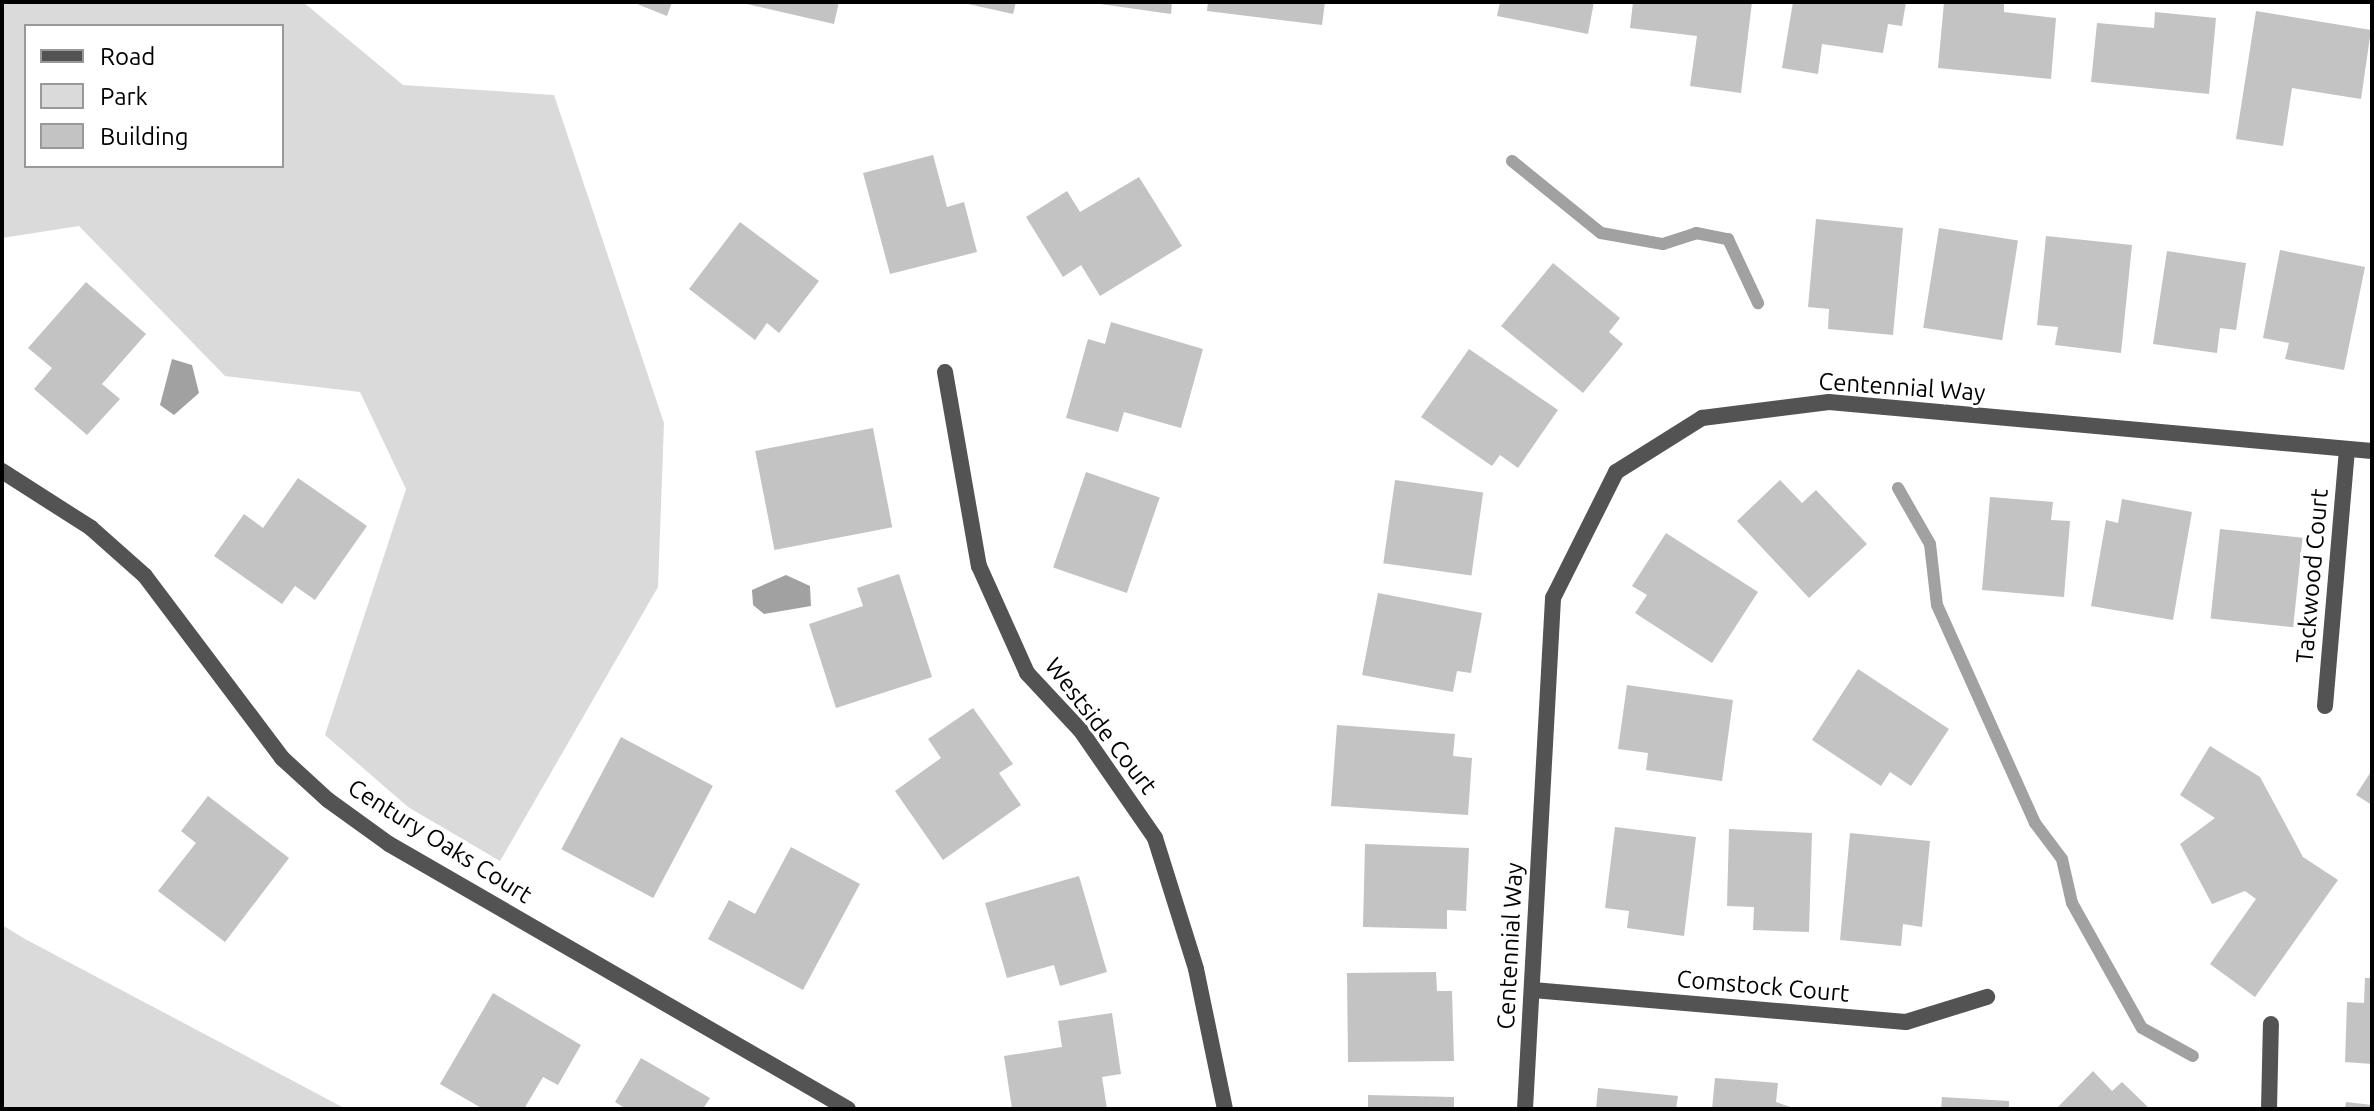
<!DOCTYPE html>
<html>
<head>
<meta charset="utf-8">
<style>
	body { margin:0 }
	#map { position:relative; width:2374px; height:1111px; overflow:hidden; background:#fff; font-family:Ubuntu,sans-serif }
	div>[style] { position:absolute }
	.green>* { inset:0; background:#dadada }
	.water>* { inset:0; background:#a1a1a1 }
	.stream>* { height:12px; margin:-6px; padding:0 6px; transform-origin:6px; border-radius:6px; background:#a1a1a1 }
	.building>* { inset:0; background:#c3c3c3; transform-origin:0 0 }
	.minor>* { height:16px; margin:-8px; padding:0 8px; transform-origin:8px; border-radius:8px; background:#535353 }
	span { translate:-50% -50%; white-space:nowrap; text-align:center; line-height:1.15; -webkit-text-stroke:6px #fff; paint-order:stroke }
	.street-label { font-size:24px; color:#000 }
	.frame { position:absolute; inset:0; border:4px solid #000; pointer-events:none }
	.legend { position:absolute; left:24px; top:24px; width:260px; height:144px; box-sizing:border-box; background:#fff; border:2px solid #999; margin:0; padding:10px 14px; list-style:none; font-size:24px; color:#000 }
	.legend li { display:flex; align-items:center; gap:16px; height:40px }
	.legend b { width:40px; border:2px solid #999 }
</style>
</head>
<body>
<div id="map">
	<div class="green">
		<i style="clip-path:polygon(evenodd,2px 2px,303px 2px,403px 85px,554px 95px,664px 423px,658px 587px,500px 861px,408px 807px,325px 735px,406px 489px,360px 392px,225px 376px,79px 226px,2px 238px,2px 2px,26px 26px,282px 26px,282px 166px,26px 166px,26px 26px)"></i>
		<i style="clip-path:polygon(2px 925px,25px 939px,346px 1109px,2px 1109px)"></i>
	</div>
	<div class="water">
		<i style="clip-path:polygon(172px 359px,192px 365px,199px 393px,174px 415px,160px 405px)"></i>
		<i style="clip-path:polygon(786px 575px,810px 586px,811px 606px,764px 614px,753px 605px,752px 590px)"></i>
	</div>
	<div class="stream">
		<i style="left:1512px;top:161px;width:114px;rotate:39deg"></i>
		<i style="left:1601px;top:233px;width:63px;rotate:10.1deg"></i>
		<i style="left:1663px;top:244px;width:35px;rotate:-18deg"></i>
		<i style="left:1696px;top:233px;width:33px;rotate:11deg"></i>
		<i style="left:1728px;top:239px;width:71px;rotate:64.9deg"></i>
		<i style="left:1898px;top:488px;width:64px;rotate:60.3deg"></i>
		<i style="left:1930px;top:544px;width:61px;rotate:83.5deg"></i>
		<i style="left:1937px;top:605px;width:239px;rotate:65.8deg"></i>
		<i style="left:2035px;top:823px;width:45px;rotate:53.1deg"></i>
		<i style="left:2062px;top:859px;width:45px;rotate:77.2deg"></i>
		<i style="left:2072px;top:903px;width:143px;rotate:60.8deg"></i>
		<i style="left:2142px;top:1028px;width:58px;rotate:28.8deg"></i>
	</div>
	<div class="building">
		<i style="clip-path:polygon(632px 2px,672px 2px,667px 16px)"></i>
		<i style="clip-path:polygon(738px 2px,839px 2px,834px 24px)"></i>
		<i style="clip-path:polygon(959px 2px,1016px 2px,1013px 14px)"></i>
		<i style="clip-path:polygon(1086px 2px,1172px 2px,1171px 14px)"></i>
		<i style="clip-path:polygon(1208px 2px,1325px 2px,1322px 25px,1207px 11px)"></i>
		<i style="clip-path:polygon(1500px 2px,1594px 2px,1588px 34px,1497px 16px)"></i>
		<i style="clip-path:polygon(1633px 2px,1752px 2px,1741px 93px,1690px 86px,1697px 36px,1630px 28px)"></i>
		<i style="clip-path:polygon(1793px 2px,1906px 2px,1902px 26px,1888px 24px,1883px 53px,1822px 44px,1818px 74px,1782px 68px)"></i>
		<i style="clip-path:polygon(1944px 2px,2004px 2px,2004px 12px,2056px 18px,2051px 79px,1938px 68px)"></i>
		<i style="clip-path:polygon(2256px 11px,2371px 30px,2361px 99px,2292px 88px,2283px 146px,2236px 139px)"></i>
		<i style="clip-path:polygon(2155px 12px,2216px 18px,2209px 94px,2091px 82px,2097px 23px,2154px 28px)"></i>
		<i style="clip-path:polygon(933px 155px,947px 207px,964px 202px,977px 252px,890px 274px,863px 173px)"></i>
		<i style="clip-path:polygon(1139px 177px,1182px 246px,1100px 296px,1081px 265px,1063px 277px,1026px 217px,1067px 191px,1080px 212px)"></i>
		<i style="clip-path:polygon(1816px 219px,1903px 228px,1893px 335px,1828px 329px,1829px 309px,1808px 307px)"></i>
		<i style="clip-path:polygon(740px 222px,819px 281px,779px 333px,767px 323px,755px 340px,689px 289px)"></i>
		<i style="left:1939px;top:228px;width:80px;height:101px;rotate:9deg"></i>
		<i style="clip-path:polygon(2046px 236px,2132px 245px,2121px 353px,2055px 345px,2058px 327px,2037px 325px)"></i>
		<i style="clip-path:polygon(2280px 250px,2365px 267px,2344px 370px,2285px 359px,2289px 343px,2263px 338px)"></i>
		<i style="clip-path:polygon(2167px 251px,2246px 263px,2236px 330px,2220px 328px,2217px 353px,2153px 344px)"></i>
		<i style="clip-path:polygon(1553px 263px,1620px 318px,1609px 332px,1623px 344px,1583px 393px,1501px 326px)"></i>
		<i style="clip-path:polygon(86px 282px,146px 334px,102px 384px,120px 399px,87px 435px,34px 389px,52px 368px,28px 348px)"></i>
		<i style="clip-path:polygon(1111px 322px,1203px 349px,1181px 428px,1124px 412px,1118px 432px,1066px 418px,1088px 339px,1105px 344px)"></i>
		<i style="clip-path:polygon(1469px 349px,1558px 410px,1518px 468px,1500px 455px,1492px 466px,1421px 417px)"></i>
		<i style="left:873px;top:428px;width:101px;height:120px;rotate:79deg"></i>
		<i style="left:1086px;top:472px;width:78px;height:101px;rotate:19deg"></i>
		<i style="clip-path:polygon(298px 478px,367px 526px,315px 600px,295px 586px,282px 604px,214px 556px,244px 514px,263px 528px)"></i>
		<i style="left:1395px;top:480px;width:89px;height:84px;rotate:8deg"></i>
		<i style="clip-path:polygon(1780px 480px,1802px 503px,1816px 490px,1867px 544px,1809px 598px,1737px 521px)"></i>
		<i style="clip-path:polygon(1990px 497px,2053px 502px,2051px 520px,2070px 521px,2064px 597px,1982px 590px)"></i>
		<i style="clip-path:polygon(2122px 499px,2192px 512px,2173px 620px,2091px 606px,2106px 520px,2118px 523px)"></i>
		<i style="left:2220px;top:529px;width:83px;height:90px;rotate:6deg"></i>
		<i style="clip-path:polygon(1666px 533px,1758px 592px,1712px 663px,1635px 613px,1647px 595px,1632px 586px)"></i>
		<i style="clip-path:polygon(899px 574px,932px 677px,836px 708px,809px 624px,863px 606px,857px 588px)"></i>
		<i style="clip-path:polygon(1378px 593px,1482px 613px,1471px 673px,1457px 671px,1453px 692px,1362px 675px)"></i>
		<i style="clip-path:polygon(1858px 669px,1949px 729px,1911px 786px,1890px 772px,1881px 786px,1812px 740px)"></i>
		<i style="clip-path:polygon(1627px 685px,1733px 700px,1722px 781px,1646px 770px,1648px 753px,1618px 749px)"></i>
		<i style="clip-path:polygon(973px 708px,1013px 764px,999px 773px,1021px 805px,943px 860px,895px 791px,941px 758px,928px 739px)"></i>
		<i style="clip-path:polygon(1337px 725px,1455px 734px,1453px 756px,1472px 758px,1468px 815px,1331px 806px)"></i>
		<i style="left:621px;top:737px;width:104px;height:127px;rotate:28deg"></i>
		<i style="clip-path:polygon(2210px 746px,2260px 777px,2303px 857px,2338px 880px,2255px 997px,2210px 964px,2256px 899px,2245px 891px,2212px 904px,2180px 844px,2215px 818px,2180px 795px)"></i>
		<i style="clip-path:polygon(2372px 770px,2372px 805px,2356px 795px)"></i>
		<i style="clip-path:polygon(208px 796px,289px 858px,225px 942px,158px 891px,196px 843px,181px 831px)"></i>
		<i style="clip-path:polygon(1615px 827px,1696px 837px,1684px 936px,1627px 928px,1629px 911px,1605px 908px)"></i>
		<i style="clip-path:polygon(1729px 829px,1812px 833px,1809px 932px,1753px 930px,1754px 907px,1727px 906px)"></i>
		<i style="clip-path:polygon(1850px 833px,1930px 841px,1922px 927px,1903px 924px,1901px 946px,1840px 940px)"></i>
		<i style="clip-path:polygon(1365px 844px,1469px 848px,1466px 911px,1447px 910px,1447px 929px,1363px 927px)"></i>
		<i style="clip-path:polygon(791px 847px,860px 884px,803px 990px,708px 939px,729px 900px,755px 914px)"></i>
		<i style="clip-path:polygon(1079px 876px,1107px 972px,1060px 986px,1054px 965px,1007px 978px,985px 903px)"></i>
		<i style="clip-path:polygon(1436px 972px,1437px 991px,1452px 991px,1454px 1061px,1348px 1062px,1347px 973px)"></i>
		<i style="clip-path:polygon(2365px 978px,2372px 978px,2372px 1064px,2345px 1062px,2347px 1002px,2364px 1003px)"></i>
		<i style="clip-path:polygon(493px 993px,581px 1045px,558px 1085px,543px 1077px,524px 1109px,483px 1109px,440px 1084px)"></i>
		<i style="clip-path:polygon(1112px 1013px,1121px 1074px,1102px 1077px,1107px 1109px,1012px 1109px,1004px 1056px,1062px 1047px,1058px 1021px)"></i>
		<i style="clip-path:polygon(641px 1058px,710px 1098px,703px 1109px,626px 1109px,615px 1102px)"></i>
		<i style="clip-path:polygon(2093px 1071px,2112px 1091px,2122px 1082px,2150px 1109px,2056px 1109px)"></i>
		<i style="clip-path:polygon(1715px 1078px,1778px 1083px,1776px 1102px,1796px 1109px,1712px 1109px)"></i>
		<i style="clip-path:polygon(1598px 1088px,1678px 1096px,1676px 1109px,1596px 1109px)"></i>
		<i style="clip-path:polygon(1368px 1095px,1454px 1097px,1454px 1109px,1368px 1109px)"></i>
		<i style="clip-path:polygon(1942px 1097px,2009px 1101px,2009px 1109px,1941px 1109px)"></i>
		<i style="clip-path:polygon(2346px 1102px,2372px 1105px,2372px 1109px,2345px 1109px)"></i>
	</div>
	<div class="minor">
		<i style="left:945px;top:372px;width:197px;rotate:80.1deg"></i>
		<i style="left:979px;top:566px;width:117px;rotate:65.8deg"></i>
		<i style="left:1027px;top:673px;width:79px;rotate:47deg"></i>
		<i style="left:1081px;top:731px;width:130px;rotate:55.3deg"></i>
		<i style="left:1155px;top:838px;width:137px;rotate:72.6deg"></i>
		<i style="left:1196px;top:969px;width:143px;rotate:78.3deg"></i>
		<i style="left:2px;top:471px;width:106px;rotate:32.6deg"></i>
		<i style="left:91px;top:528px;width:72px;rotate:41.6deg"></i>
		<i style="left:145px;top:576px;width:228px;rotate:53deg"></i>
		<i style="left:282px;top:758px;width:62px;rotate:42.4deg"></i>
		<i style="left:328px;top:800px;width:75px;rotate:35.8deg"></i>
		<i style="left:389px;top:844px;width:530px;rotate:30deg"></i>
		<i style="left:2325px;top:706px;width:258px;rotate:-85.1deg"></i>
		<i style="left:1533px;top:990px;width:374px;rotate:4.9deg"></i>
		<i style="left:1906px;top:1022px;width:85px;rotate:-17.2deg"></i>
		<i style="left:1525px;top:1109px;width:512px;rotate:-86.86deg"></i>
		<i style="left:1553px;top:598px;width:141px;rotate:-63.4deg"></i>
		<i style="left:1616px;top:472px;width:102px;rotate:-32.1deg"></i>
		<i style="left:1702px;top:418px;width:128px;rotate:-7.2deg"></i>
		<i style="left:1829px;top:402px;width:545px;rotate:5.16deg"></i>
		<i style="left:2269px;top:1109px;width:85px;rotate:-88.7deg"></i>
	</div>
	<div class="street-label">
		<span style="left:1902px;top:387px;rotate:4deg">Centennial Way</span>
		<span style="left:2312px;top:576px;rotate:-85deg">Tackwood Court</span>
		<span style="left:1101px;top:726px;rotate:52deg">Westside Court</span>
		<span style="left:440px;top:841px;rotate:32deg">Century Oaks Court</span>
		<span style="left:1510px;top:946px;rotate:-87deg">Centennial Way</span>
		<span style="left:1763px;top:986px;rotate:5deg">Comstock Court</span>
	</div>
	<div class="frame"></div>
	<ul class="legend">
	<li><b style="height:10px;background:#535353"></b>Road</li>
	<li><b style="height:22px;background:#dadada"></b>Park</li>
	<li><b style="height:22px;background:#c3c3c3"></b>Building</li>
	</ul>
</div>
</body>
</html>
